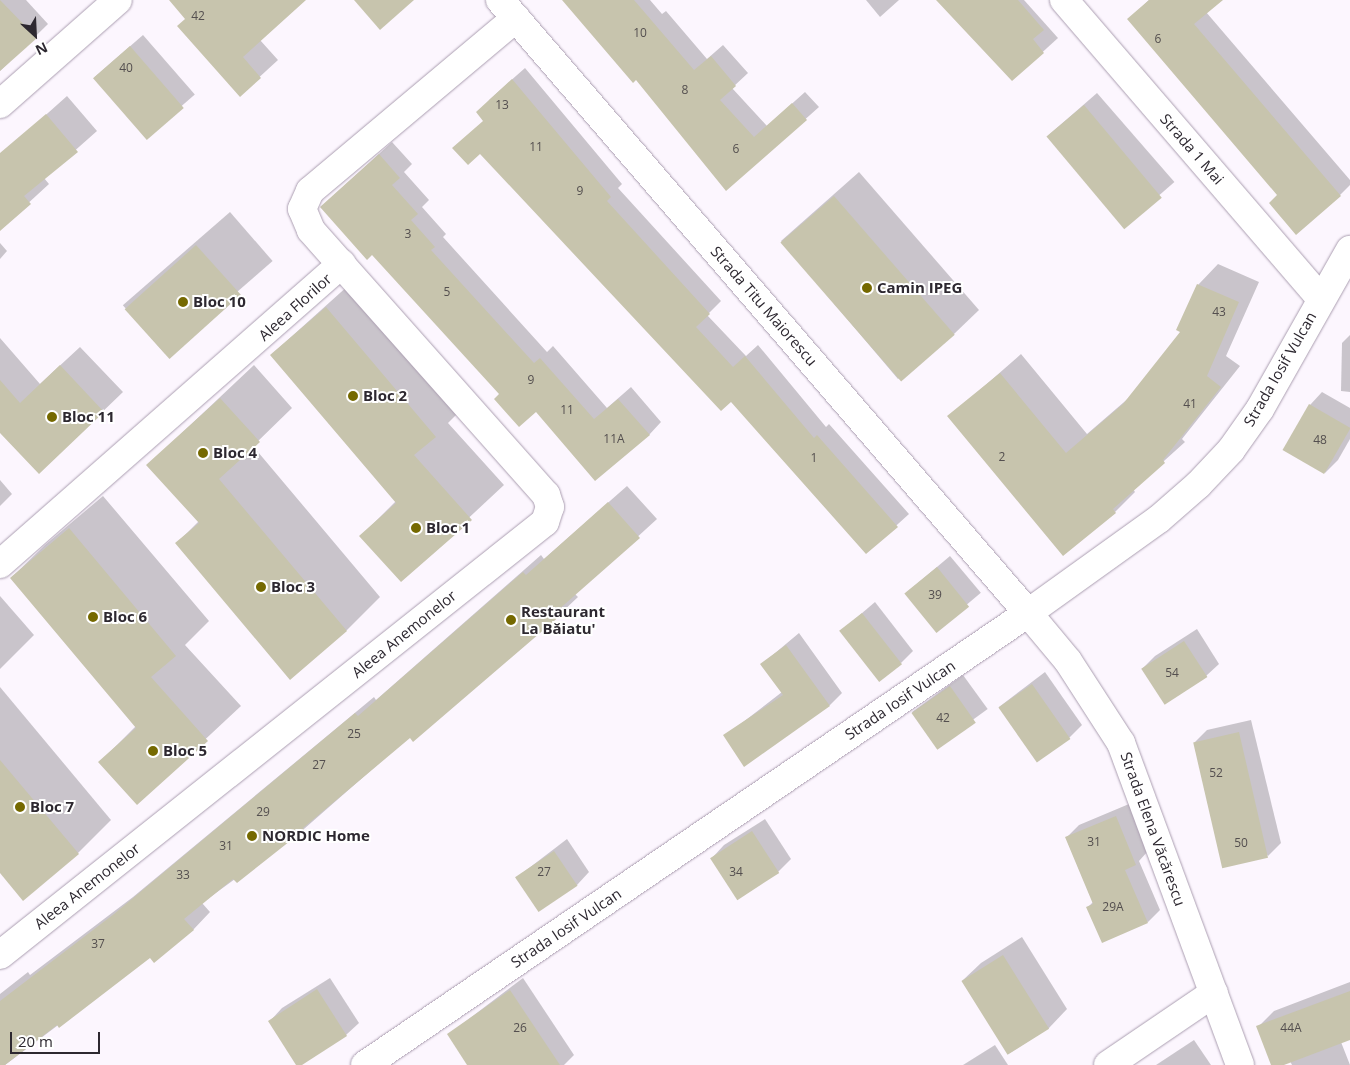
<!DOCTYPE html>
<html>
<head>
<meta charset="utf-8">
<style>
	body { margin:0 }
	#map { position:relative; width:1350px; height:1065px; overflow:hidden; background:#fcf6fe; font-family:"Open Sans",sans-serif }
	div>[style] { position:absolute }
	.shadow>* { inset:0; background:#0003; transform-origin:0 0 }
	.building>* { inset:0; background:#c7c4ad; transform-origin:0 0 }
	.roads { filter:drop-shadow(0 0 1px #ab9eb1) drop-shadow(0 0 1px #ab9eb1) }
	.minor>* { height:28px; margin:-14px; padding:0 14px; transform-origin:14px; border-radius:14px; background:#fff }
	.tertiary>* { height:28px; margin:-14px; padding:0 14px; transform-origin:14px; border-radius:14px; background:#fff }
	.secondary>* { height:28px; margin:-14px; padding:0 14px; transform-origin:14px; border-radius:14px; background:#fff }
	.dots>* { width:14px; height:14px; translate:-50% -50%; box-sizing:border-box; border:2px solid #fff; border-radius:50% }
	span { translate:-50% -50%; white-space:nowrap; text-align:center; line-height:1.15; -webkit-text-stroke:4px #fff; paint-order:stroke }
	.number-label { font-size:12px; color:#544f4f }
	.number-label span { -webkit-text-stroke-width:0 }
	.street-label { font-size:15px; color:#2d2830 }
	.poi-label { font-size:15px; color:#2d2830; font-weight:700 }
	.left { translate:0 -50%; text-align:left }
	.north { position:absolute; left:10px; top:10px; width:50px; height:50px; -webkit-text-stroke:4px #fff; paint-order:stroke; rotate:155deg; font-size:14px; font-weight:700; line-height:20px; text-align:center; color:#2d2830 }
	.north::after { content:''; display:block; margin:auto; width:18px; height:22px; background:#2d2830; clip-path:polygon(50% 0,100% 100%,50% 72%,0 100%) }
	.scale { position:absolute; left:10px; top:1032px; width:90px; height:22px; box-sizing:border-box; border:2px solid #2d2830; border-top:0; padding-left:6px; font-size:15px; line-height:18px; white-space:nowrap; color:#2d2830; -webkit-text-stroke:4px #fff; paint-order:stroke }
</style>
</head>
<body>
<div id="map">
	<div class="shadow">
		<i style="clip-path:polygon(0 0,26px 0,48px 24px,0 71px)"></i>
		<i style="clip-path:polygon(185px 0,304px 0,260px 40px,278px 60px,240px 95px,187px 19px)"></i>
		<i style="clip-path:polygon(563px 0,650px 0,662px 14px,666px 11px,707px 59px,723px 45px,748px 73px,732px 88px,767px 126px,805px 92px,819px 107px,726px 190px,636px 78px)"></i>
		<i style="clip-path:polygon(866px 0,899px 0,880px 17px)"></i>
		<i style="clip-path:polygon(939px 0,1024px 0,1058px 38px,1012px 80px)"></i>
		<i style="clip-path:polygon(1149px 0,1219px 0,1206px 12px,1350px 180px,1350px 185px,1340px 195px,1278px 195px,1129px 19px)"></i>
		<i style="left:143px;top:35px;width:79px;height:64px;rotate:49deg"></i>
		<i style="clip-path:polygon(525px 68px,622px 184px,618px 188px,721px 301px,707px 315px,746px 356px,758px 345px,826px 427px,829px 424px,909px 514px,866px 553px,484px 120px,489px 100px)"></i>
		<i style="left:1097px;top:93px;width:118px;height:65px;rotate:49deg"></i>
		<i style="clip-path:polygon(67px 96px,97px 131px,44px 178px,49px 184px,0 229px,0 162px,11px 146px)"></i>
		<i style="clip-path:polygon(392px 142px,412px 164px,404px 172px,429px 200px,422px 207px,446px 234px,443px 237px,547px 352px,553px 346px,607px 408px,631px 387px,661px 422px,649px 435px,536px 410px,501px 394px,334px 195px)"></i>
		<i style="clip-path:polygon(859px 172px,979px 310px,954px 334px,898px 379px,781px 241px)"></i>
		<i style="left:230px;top:212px;width:65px;height:142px;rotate:49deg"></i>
		<i style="clip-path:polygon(0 243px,7px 251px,0 259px)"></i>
		<i style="clip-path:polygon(1218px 264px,1259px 282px,1226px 356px,1240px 366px,1182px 439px,1185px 442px,1133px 489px,1135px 492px,1115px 512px,949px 417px,1021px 354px,1087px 434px,1131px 396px,1182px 331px,1198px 285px)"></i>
		<i style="clip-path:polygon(360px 275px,468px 403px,448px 423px,504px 485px,401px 581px,361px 536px,396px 501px,271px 355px)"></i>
		<i style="clip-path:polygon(1350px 335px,1350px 392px,1341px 391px,1342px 343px)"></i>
		<i style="clip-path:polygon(0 338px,40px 384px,80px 347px,123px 392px,39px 473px,0 431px)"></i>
		<i style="clip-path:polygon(254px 365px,292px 408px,253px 446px,380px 597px,347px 630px,290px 678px,177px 543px,199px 521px,148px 465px)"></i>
		<i style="clip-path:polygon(1322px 392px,1350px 408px,1350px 439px,1338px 460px,1325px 473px,1310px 405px)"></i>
		<i style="clip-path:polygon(0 480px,12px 494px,0 506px)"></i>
		<i style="clip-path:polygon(627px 486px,657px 519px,575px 594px,578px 597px,560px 614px,410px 736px,304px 829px,202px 903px,210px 912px,193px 930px,150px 956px,5px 1065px,0 1065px,0 994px,28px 972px,30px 975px,133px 897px,374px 697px,376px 700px,541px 555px,544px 559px)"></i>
		<i style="clip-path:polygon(103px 496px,209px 621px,185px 645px,241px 706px,137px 803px,100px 762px,136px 726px,11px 578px,45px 545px)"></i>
		<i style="left:950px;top:556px;width:48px;height:57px;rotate:50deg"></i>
		<i style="clip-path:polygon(0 596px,34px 635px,0 669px)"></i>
		<i style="clip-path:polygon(875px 602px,913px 651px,901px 663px,841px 631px)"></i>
		<i style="clip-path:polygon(1197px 629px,1219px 664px,1206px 676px,1142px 669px,1155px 656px)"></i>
		<i style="clip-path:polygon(799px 633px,842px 693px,830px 705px,725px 736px,782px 692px,762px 664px)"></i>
		<i style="clip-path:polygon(1045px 672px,1082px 725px,1069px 738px,999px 707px)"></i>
		<i style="left:963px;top:675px;width:42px;height:63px;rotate:54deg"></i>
		<i style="clip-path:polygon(0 687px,111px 820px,78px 853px,0 871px)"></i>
		<i style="clip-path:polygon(1251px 720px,1281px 843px,1268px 856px,1194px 743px,1207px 730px)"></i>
		<i style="clip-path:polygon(1129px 804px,1148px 851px,1139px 861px,1160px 910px,1148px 922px,1088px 907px,1093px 902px,1066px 838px,1079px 825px)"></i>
		<i style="clip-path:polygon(765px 819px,791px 859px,778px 872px,712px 858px,724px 845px)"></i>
		<i style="clip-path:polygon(567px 839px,589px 872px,577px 885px,516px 878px)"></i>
		<i style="clip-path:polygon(1022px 937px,1067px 1009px,1049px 1028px,1008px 1054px,962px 981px,981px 963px)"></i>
		<i style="clip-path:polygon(330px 978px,359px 1023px,346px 1035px,298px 1065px,270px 1021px,282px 1008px)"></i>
		<i style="clip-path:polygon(523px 978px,574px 1055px,564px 1065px,469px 1065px,449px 1034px)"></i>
		<i style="clip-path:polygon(1350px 982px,1350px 1039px,1341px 1042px,1350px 1065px,1292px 1065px,1290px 1061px,1272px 1065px,1258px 1027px,1274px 1011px)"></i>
		<i style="clip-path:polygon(1194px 1040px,1211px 1065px,1156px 1065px)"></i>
		<i style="clip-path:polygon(995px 1045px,1008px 1065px,963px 1065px)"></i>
	</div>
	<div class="building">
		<i style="clip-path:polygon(0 0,37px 38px,0 71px)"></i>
		<i style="clip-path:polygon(169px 0,306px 0,243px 57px,261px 78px,240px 97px,177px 26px,185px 19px)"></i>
		<i style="clip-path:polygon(354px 0,414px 0,380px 30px)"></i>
		<i style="clip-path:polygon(562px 0,634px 0,694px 70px,711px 56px,736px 86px,720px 100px,754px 137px,792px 103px,807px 120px,726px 191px,636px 80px,633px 83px)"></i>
		<i style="clip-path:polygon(936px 0,1018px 0,1044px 30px,1033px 39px,1044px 53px,1012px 81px)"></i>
		<i style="clip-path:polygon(1149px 0,1223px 0,1194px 24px,1341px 196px,1296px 235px,1269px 203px,1277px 195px,1127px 19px)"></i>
		<i style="left:130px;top:46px;width:82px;height:49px;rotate:49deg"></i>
		<i style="clip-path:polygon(512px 79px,611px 197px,607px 201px,710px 314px,696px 327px,733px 367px,745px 356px,814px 438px,817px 435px,898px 527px,866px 554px,731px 402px,721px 411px,480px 154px,468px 165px,452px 148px,483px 121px,476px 112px)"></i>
		<i style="left:1084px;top:105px;width:121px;height:49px;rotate:50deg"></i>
		<i style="clip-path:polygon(46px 114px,78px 152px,24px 196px,31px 204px,0 231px,0 153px)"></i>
		<i style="clip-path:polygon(379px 154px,400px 178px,392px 185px,418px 214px,411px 220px,435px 247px,431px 250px,534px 363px,540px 358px,594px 419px,618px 399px,650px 435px,595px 481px,536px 412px,519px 427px,494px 399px,499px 394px,372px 255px,367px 260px,320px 207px)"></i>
		<i style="left:834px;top:196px;width:184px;height:71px;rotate:49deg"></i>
		<i style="left:196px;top:245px;width:67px;height:96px;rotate:48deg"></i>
		<i style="clip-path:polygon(1197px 284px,1239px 302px,1207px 376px,1221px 387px,1163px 460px,1165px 463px,1113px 509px,1116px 513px,1063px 556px,947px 416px,1000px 373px,1066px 453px,1123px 404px,1180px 332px,1176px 330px)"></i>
		<i style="clip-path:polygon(326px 307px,436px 437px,414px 455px,472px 520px,401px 582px,359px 536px,396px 503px,270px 355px)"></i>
		<i style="clip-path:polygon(60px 365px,104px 412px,39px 474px,0 433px,0 380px,20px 403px)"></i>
		<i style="clip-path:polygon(220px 398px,260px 442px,219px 479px,347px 631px,290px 680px,175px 543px,199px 523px,146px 465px)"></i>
		<i style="left:1309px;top:404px;width:48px;height:53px;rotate:30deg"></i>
		<i style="clip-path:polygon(608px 502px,640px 538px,557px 611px,561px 615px,413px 742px,410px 738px,303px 828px,304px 830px,237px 883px,233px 879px,184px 919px,194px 930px,154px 963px,150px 958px,59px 1028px,57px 1025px,5px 1065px,0 1065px,0 1001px,114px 914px,355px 713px,358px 716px,523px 572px,526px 575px)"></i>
		<i style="clip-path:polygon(69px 528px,176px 656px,151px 677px,208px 741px,137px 805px,98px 762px,136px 728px,10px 578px)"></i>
		<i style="left:937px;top:567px;width:51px;height:42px;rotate:51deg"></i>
		<i style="left:862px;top:613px;width:65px;height:29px;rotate:52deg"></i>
		<i style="left:1184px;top:641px;width:43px;height:51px;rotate:57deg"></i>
		<i style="clip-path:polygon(786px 645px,830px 706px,744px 767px,723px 735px,783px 695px,760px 664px)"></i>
		<i style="left:1032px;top:684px;width:67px;height:41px;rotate:55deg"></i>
		<i style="left:950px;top:686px;width:45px;height:47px;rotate:55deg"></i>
		<i style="left:1239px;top:732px;width:129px;height:47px;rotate:77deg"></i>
		<i style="clip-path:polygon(0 760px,79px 854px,23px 901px,0 873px)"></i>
		<i style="clip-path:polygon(1116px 816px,1136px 865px,1125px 870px,1148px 923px,1102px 943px,1086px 907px,1093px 904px,1065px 837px)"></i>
		<i style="left:752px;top:831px;width:50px;height:50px;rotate:57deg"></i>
		<i style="left:554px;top:851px;width:42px;height:47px;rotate:56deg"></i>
		<i style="left:1003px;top:955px;width:87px;height:49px;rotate:58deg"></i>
		<i style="clip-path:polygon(317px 989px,347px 1036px,302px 1065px,296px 1065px,268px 1021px)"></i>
		<i style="clip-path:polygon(510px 990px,560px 1065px,467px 1065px,447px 1034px)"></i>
		<i style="clip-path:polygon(1350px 991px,1350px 1040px,1284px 1065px,1271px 1065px,1256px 1026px)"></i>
	</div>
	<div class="roads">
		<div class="minor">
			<i style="left:1064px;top:0;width:393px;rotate:49.3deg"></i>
			<i style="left:0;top:564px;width:455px;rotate:-41.3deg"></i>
			<i style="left:0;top:955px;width:696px;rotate:-38.47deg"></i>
			<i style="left:545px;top:522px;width:16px;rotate:-72deg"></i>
			<i style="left:550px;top:507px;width:13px;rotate:-108deg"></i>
			<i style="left:546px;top:495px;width:354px;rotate:-131.6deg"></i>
			<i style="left:311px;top:230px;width:23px;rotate:-113deg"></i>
			<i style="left:302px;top:209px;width:20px;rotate:-66deg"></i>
			<i style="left:310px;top:191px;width:269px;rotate:-40deg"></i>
			<i style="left:1108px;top:1065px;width:128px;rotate:-34.2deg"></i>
		</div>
		<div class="tertiary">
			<i style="left:365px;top:1065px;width:802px;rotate:-34.28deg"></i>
			<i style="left:1028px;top:613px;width:62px;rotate:50.2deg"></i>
			<i style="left:1068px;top:661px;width:98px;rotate:57.1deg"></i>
			<i style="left:1121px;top:743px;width:343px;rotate:69.7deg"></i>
		</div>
		<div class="secondary">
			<i style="left:500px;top:0;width:809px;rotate:49.26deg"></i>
			<i style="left:1028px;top:613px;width:161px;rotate:-35.7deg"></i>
			<i style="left:1159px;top:519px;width:52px;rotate:-41.1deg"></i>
			<i style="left:1198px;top:485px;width:48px;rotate:-46.7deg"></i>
			<i style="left:1231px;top:450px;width:50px;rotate:-54.7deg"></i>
			<i style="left:1260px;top:409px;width:183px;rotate:-60.5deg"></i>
			<i style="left:0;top:104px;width:157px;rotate:-41.4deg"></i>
		</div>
	</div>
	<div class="dots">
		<i style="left:867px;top:288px;background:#756900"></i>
		<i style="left:183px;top:302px;background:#756900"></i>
		<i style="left:353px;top:396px;background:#756900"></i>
		<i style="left:52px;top:417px;background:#756900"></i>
		<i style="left:203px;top:453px;background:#756900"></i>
		<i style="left:416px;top:528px;background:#756900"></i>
		<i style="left:261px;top:587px;background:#756900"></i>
		<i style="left:93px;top:617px;background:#756900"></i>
		<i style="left:511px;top:620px;background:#756900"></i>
		<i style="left:153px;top:751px;background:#756900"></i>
		<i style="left:20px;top:807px;background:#756900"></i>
		<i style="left:252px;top:836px;background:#756900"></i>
	</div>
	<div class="number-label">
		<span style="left:198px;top:16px">42</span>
		<span style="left:640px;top:33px">10</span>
		<span style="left:1158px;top:39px">6</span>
		<span style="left:126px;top:68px">40</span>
		<span style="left:685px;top:90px">8</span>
		<span style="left:502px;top:105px">13</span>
		<span style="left:536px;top:147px">11</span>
		<span style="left:736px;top:149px">6</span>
		<span style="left:580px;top:191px">9</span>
		<span style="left:408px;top:234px">3</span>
		<span style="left:447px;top:292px">5</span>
		<span style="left:1219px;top:312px">43</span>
		<span style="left:531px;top:380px">9</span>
		<span style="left:1190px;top:404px">41</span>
		<span style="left:567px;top:410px">11</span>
		<span style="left:614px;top:439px">11A</span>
		<span style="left:1320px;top:440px">48</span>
		<span style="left:1002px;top:457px">2</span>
		<span style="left:814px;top:458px">1</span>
		<span style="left:935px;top:595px">39</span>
		<span style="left:1172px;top:673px">54</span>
		<span style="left:943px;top:718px">42</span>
		<span style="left:354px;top:734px">25</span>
		<span style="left:319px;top:765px">27</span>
		<span style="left:1216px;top:773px">52</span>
		<span style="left:263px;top:812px">29</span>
		<span style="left:1094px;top:842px">31</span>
		<span style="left:1241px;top:843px">50</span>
		<span style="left:226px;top:846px">31</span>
		<span style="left:544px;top:872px">27</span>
		<span style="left:736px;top:872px">34</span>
		<span style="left:183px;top:875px">33</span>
		<span style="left:1113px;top:907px">29A</span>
		<span style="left:98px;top:944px">37</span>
		<span style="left:520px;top:1028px">26</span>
		<span style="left:1291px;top:1028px">44A</span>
	</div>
	<div class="street-label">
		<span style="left:1192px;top:149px;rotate:49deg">Strada 1 Mai</span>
		<span style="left:764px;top:306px;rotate:49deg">Strada Titu Maiorescu</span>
		<span style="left:295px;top:307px;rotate:-42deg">Aleea Florilor</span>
		<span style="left:1280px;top:369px;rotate:-60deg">Strada Iosif Vulcan</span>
		<span style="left:404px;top:634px;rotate:-39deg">Aleea Anemonelor</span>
		<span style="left:900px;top:700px;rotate:-34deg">Strada Iosif Vulcan</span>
		<span style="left:1153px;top:829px;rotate:70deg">Strada Elena Văcărescu</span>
		<span style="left:87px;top:886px;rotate:-38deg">Aleea Anemonelor</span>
		<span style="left:566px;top:928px;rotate:-34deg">Strada Iosif Vulcan</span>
	</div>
	<div class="poi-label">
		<span class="left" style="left:877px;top:288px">Camin IPEG</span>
		<span class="left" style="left:193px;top:302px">Bloc 10</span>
		<span class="left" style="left:363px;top:396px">Bloc 2</span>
		<span class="left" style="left:62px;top:417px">Bloc 11</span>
		<span class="left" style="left:213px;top:453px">Bloc 4</span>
		<span class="left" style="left:426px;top:528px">Bloc 1</span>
		<span class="left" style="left:271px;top:587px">Bloc 3</span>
		<span class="left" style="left:521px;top:620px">Restaurant<br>La Băiatu'</span>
		<span class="left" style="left:103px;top:617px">Bloc 6</span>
		<span class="left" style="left:163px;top:751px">Bloc 5</span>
		<span class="left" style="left:30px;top:807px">Bloc 7</span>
		<span class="left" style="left:262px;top:836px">NORDIC Home</span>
	</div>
	<div class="north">N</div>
	<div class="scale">20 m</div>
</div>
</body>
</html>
